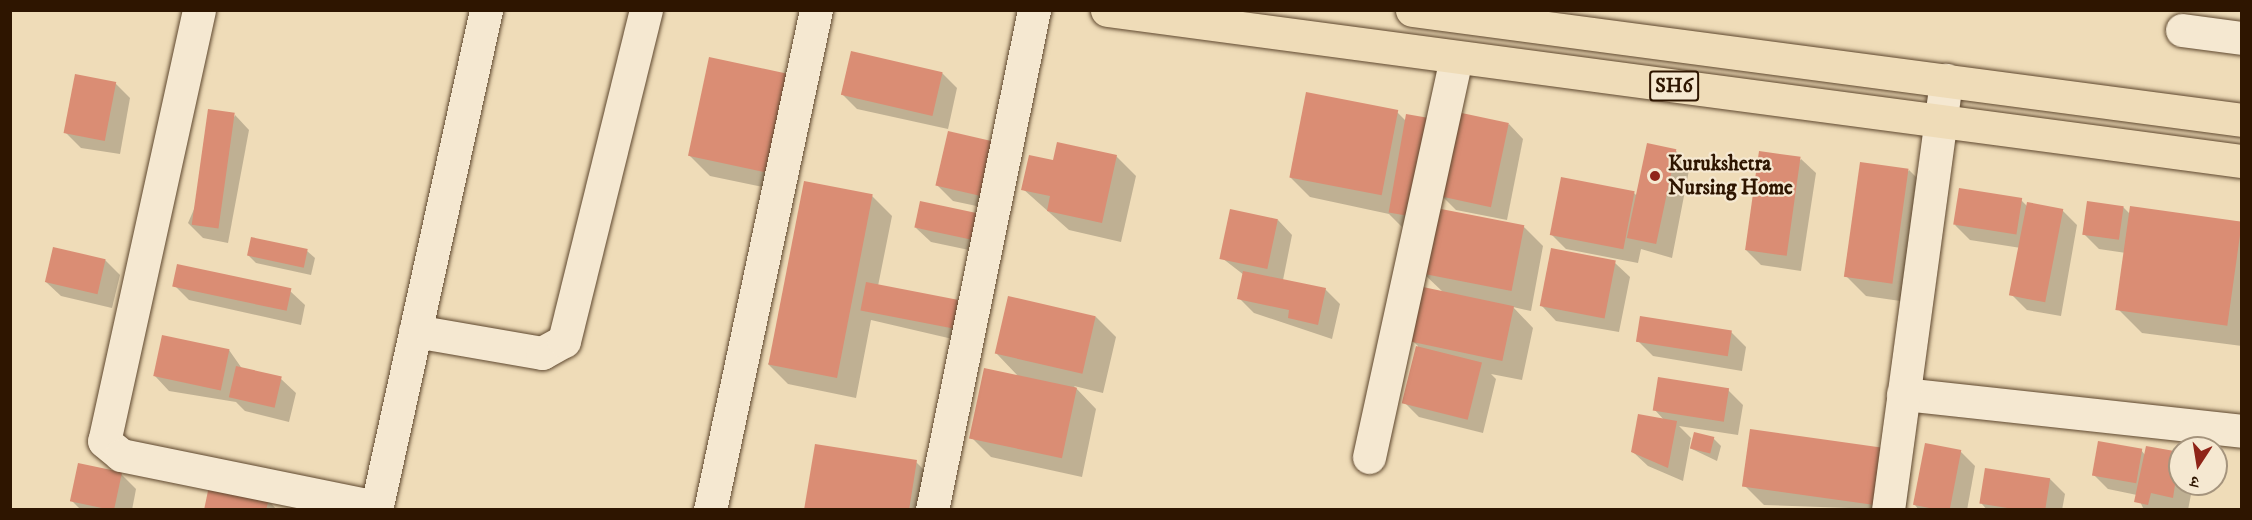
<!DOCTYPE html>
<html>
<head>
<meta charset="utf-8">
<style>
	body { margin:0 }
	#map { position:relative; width:2252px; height:520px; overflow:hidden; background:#efdcb8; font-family:"IM FELL DW Pica","Noto Serif Devanagari",serif }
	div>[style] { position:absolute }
	.shadow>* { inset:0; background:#0003 }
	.building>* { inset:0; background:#da8d74; transform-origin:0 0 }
	.roads { filter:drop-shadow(0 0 2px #5e472e) drop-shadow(0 0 2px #5e472e) }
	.minor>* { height:33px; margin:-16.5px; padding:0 16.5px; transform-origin:16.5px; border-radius:16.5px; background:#f5e8d1 }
	.major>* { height:33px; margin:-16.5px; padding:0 16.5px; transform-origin:16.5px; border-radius:16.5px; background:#efdcb8 }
	.dots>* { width:16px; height:16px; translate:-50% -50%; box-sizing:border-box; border:3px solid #f5e8d1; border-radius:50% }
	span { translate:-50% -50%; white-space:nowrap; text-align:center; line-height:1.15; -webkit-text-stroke:4.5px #f5e8d1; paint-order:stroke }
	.shield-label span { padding:2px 4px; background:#f5e8d1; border:2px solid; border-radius:4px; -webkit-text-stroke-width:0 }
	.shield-label { font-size:20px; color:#2e1500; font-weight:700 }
	.poi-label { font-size:21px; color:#2e1500; font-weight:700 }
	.left { translate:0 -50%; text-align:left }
	.frame { position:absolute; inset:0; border:12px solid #2e1500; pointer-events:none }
	.north { position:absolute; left:2168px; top:436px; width:60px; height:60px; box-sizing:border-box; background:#f5e8d1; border:2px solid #a5947d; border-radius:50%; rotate:192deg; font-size:16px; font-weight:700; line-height:24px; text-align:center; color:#2e1500 }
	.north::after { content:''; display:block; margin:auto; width:21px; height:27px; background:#8f2418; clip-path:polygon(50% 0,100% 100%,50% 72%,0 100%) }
</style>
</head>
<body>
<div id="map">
	<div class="shadow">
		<i style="clip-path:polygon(710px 59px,792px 193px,710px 176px,690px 156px)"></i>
		<i style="clip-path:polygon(942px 73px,957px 88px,948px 129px,857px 109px,842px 94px)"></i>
		<i style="clip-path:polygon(115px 83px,130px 98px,120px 154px,81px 148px,66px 133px)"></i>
		<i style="clip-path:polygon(1397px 112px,1406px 121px,1434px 121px,1402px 227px,1389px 214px,1310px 197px,1290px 177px)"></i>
		<i style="clip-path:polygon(235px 115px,249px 130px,228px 243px,203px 238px,188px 223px)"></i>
		<i style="clip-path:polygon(1509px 124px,1523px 139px,1507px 220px,1456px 210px,1441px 195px)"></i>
		<i style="clip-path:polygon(949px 133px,1000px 211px,953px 201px,938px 186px)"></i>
		<i style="clip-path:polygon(1675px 150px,1690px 165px,1672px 258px,1641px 249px,1638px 263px,1566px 249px,1551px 234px,1634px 193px,1638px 197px)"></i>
		<i style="clip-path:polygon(1116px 156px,1136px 176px,1121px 242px,1069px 230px,1023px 189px,1054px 162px)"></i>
		<i style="clip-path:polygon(1801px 159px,1816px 173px,1801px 271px,1761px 265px,1746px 250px)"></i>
		<i style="clip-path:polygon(1909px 170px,1929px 190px,1914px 303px,1866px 296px,1846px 276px)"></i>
		<i style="clip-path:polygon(872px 196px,892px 216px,878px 286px,964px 304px,974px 344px,871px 320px,856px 398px,788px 384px,768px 364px)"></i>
		<i style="clip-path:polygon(2021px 200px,2028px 207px,2062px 210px,2077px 225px,2061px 316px,2027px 310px,2012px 295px,2021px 248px,1970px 240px,1955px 225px)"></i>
		<i style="clip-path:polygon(2123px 207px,2131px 215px,2242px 222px,2242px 346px,2142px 333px,2118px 309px,2126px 253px,2099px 249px,2084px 234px)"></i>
		<i style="clip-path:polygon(1278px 220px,1292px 235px,1283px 280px,1325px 289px,1340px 304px,1332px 339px,1254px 313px,1239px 298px,1244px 275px,1222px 258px)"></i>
		<i style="clip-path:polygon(1523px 226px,1543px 246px,1531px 311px,1513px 307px,1533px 328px,1522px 380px,1491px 374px,1496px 379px,1483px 433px,1419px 417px,1404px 402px,1418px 346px,1413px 341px,1444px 293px,1424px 274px)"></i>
		<i style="clip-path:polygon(916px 228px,998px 231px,993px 255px,931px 242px)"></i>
		<i style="clip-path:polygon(307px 251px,315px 258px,311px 275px,256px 263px,248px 255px)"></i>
		<i style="clip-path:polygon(105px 260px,120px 275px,112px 308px,61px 296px,46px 282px)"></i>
		<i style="clip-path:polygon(1615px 263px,1630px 277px,1619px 332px,1556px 321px,1542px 306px)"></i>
		<i style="clip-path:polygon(174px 285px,290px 291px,305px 305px,301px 325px,189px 300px)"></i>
		<i style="clip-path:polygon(1096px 317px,1116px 337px,1103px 393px,1074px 386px,1096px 409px,1082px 477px,991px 457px,971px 437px,1019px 377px,997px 354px)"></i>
		<i style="clip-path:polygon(1731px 332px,1746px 347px,1742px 371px,1653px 356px,1638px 341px)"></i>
		<i style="clip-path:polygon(229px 350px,243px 370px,281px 379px,296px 393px,289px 422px,245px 411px,236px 402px,169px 391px,155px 376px)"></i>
		<i style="clip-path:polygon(1728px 390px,1743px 405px,1738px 435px,1679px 426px,1691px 438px,1683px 481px,1648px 466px,1633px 452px,1665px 421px,1654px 409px)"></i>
		<i style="clip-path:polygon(1713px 438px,1721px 446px,1717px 461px,1692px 449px)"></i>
		<i style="clip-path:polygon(2147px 447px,2180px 454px,2180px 484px,2193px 484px,2188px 510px,2144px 510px,2137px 495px,2108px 489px,2093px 474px,2141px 450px,2145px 455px)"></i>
		<i style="clip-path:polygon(1891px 450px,1911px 470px,1906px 510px,1764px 505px,1744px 485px)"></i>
		<i style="clip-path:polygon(1960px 451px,1975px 466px,1967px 510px,1919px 510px,1915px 505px)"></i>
		<i style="clip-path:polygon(916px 462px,936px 482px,932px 510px,806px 510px)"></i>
		<i style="clip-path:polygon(121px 474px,136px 489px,132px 510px,81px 510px,72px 501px)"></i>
		<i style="clip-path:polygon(2050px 479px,2065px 494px,2062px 510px,1987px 510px,1982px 504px)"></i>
		<i style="clip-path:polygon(268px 500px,277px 510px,206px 510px)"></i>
	</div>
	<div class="building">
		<i style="left:851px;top:51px;width:94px;height:45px;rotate:13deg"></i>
		<i style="left:709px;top:57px;width:86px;height:101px;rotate:12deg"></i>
		<i style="left:75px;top:74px;width:42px;height:60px;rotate:11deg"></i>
		<i style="left:1306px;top:92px;width:94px;height:87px;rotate:11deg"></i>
		<i style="left:208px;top:109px;width:27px;height:117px;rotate:8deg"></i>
		<i style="left:1457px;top:112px;width:53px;height:86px;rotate:12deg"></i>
		<i style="left:1406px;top:114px;width:29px;height:100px;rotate:10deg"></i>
		<i style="left:948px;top:131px;width:50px;height:56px;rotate:13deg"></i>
		<i style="clip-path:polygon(1057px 142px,1117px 155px,1102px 223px,1047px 211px,1050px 196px,1021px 190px,1029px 155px,1053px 160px)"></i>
		<i style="left:1647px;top:143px;width:30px;height:97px;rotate:12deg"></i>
		<i style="left:1759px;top:151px;width:42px;height:100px;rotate:8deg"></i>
		<i style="left:1860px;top:162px;width:49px;height:116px;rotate:8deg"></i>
		<i style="left:1561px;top:177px;width:75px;height:59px;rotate:11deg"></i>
		<i style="left:804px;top:181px;width:70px;height:187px;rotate:11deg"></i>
		<i style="left:1959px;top:188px;width:64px;height:37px;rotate:9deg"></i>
		<i style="left:920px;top:201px;width:66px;height:27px;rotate:12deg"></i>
		<i style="left:2087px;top:201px;width:37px;height:34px;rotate:8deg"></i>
		<i style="left:2027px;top:202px;width:37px;height:95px;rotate:11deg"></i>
		<i style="left:2130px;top:206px;width:113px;height:105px;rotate:8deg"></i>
		<i style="left:1436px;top:208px;width:90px;height:67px;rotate:11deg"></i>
		<i style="left:1230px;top:209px;width:49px;height:51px;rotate:12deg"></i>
		<i style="left:251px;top:237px;width:58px;height:19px;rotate:12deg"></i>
		<i style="left:53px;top:247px;width:54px;height:36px;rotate:13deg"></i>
		<i style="left:1551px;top:248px;width:66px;height:59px;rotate:11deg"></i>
		<i style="left:177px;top:264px;width:117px;height:23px;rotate:12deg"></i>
		<i style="clip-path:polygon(1243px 271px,1326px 288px,1318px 325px,1288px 318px,1289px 310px,1237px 299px)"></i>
		<i style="left:866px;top:282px;width:101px;height:29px;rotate:11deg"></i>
		<i style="left:1423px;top:287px;width:93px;height:56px;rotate:12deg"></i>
		<i style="left:1008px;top:296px;width:90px;height:59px;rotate:13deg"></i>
		<i style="left:1640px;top:316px;width:93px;height:26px;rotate:9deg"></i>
		<i style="left:162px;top:335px;width:69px;height:42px;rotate:12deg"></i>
		<i style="left:1416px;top:346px;width:68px;height:59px;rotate:14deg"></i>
		<i style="left:236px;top:366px;width:47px;height:32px;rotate:13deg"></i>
		<i style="left:984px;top:368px;width:95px;height:72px;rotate:12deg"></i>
		<i style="left:1658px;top:377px;width:72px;height:34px;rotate:9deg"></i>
		<i style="clip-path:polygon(1638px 414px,1677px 421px,1668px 468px,1631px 452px)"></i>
		<i style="left:1750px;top:429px;width:143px;height:58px;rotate:8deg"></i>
		<i style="left:1694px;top:432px;width:21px;height:17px;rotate:14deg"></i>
		<i style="left:2098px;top:441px;width:45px;height:35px;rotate:10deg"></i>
		<i style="left:1925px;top:443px;width:37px;height:63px;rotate:11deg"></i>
		<i style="clip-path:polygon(815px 444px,917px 460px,909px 510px,804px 510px)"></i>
		<i style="clip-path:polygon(2146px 446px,2180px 452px,2173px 498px,2151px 493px,2148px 505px,2134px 502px)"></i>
		<i style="left:78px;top:463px;width:45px;height:39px;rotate:12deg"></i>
		<i style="left:1985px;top:468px;width:66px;height:36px;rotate:9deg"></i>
		<i style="clip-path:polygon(209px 486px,269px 499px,266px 510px,204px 510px)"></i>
	</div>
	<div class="roads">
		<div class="minor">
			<i style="left:199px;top:10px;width:441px;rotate:102.4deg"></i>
			<i style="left:104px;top:441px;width:22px;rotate:39deg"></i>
			<i style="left:121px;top:455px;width:261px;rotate:11.5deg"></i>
			<i style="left:2182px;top:30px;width:61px;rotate:7.6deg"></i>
			<i style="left:415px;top:331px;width:129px;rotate:9.8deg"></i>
			<i style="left:542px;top:353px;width:25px;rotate:-29deg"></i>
			<i style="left:564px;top:341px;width:341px;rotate:-76.1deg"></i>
			<i style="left:1903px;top:394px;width:341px;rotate:6.2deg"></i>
			<i style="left:1369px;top:457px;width:409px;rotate:-77.7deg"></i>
			<i style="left:376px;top:510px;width:512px;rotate:-77.59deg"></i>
			<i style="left:710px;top:510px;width:511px;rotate:-78.03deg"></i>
			<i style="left:932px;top:510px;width:510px;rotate:-78.47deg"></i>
			<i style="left:1888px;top:510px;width:434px;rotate:-82.3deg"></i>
		</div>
		<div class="major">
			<i style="left:1107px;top:10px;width:1145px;rotate:7.58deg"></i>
			<i style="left:1412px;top:10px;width:837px;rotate:7.55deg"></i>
		</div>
	</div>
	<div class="dots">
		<i style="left:1655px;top:176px;background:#8f2418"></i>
	</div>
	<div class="shield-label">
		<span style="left:1674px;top:86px">SH6</span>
	</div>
	<div class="poi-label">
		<span class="left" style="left:1668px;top:176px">Kurukshetra<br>Nursing Home</span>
	</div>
	<div class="frame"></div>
	<div class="north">उ</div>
</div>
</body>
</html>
